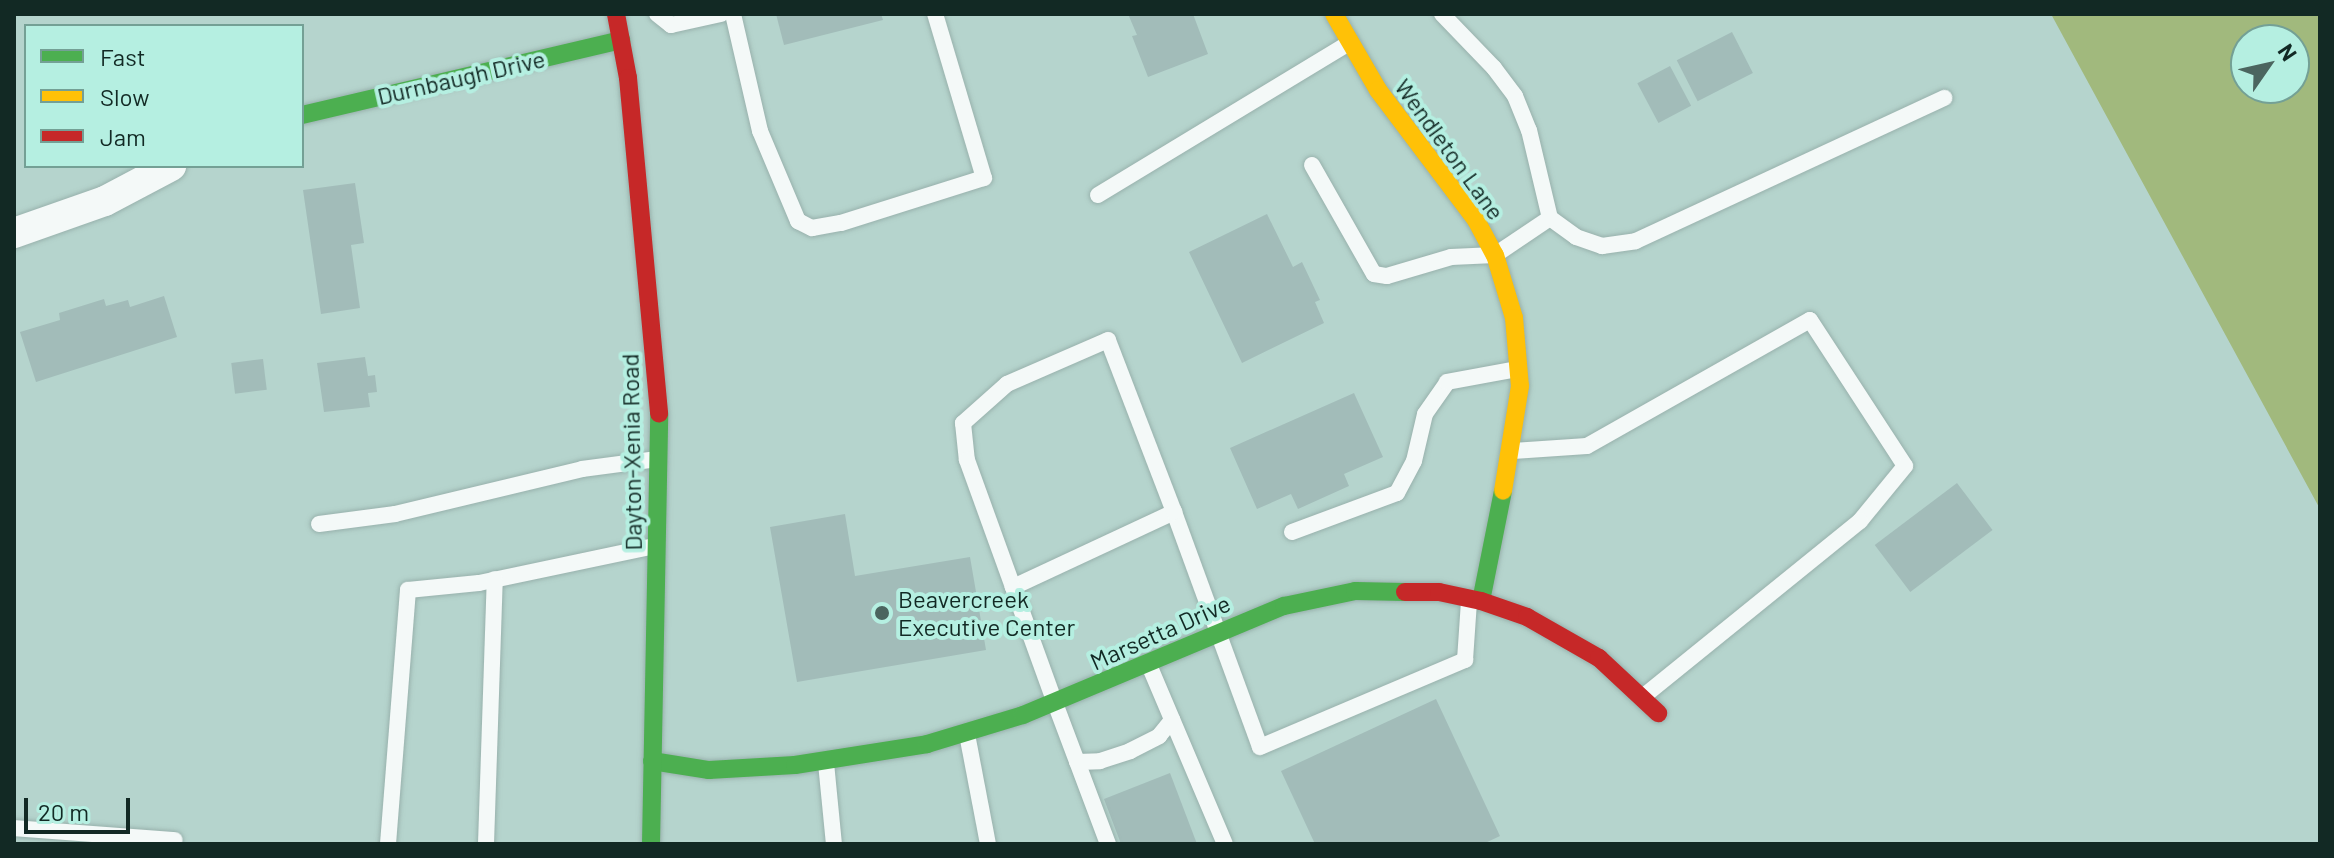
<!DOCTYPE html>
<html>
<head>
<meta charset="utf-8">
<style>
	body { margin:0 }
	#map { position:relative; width:2334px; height:858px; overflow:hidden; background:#b5d4cd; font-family:Barlow,sans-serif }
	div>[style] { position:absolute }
	.forest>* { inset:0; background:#a1b97d }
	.building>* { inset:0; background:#a2bcb9; transform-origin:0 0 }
	.roads { filter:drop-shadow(0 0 2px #98b1ac) drop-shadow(0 0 2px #98b1ac) }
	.lane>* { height:16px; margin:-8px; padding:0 8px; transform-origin:8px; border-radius:8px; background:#f4f9f8 }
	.street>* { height:30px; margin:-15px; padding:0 15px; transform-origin:15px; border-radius:15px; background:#f4f9f8 }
	.fast>* { height:18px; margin:-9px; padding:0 9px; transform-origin:9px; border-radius:9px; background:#4caf50 }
	.slow>* { height:18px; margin:-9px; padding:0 9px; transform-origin:9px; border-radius:9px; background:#ffc107 }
	.jam>* { height:18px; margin:-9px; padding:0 9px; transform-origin:9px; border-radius:9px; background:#c62828 }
	.dots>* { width:22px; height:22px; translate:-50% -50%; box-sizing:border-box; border:4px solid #b5efe1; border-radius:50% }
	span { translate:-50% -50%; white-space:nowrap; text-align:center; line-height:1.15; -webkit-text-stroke:8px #b5efe1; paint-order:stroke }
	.street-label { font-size:24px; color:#122924 }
	.poi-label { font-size:24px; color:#122924 }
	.left { translate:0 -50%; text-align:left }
	.frame { position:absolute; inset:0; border:16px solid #122924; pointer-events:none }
	.legend { position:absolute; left:24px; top:24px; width:280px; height:144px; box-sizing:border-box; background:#b5efe1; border:2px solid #74a095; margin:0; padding:10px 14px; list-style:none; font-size:24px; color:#122924 }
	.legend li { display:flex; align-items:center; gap:16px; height:40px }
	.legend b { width:40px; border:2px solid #74a095 }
	.north { position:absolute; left:2230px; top:24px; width:80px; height:80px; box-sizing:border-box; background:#b5efe1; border:2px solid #74a095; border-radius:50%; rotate:56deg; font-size:22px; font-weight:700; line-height:32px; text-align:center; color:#122924 }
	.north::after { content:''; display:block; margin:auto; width:28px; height:36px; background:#4b655f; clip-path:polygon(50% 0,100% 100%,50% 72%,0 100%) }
	.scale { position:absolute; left:24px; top:798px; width:106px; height:36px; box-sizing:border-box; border:4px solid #122924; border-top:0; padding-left:10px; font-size:24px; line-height:28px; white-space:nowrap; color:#122924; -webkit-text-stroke:6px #b5efe1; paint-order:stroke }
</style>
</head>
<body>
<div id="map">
	<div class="forest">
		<i style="clip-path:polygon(evenodd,2051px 14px,2320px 14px,2320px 509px,2051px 14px,2246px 40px,2294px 40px,2294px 88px,2246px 88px,2246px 40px)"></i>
	</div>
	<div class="building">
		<i style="clip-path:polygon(776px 14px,881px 14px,883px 20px,784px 45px)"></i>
		<i style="clip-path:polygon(1128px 14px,1193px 14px,1208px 54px,1148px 77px,1132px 36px,1137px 35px)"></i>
		<i style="left:1732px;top:32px;width:46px;height:62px;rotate:63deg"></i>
		<i style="left:1670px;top:66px;width:45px;height:37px;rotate:62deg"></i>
		<i style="clip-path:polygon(355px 183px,364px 243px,351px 245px,360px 308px,321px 314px,303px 190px)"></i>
		<i style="clip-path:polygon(1267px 214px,1293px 267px,1302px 262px,1320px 300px,1315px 302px,1324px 323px,1242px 363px,1189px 252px)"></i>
		<i style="clip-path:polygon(164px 296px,177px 337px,36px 382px,20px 332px,60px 320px,59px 313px,104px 299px,106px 306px,128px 300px,130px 307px)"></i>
		<i style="clip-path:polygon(365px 357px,368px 376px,375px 375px,377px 392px,368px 393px,370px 407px,324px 412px,317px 363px)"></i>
		<i style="left:263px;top:359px;width:31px;height:32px;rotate:83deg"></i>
		<i style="clip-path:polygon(1354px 393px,1383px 457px,1344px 474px,1349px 486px,1298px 509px,1291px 494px,1257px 509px,1230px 448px)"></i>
		<i style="left:1957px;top:483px;width:59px;height:103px;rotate:53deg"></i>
		<i style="clip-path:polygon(845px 514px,855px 576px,970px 557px,986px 650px,797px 682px,770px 527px)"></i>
		<i style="clip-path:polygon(1436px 699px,1500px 836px,1483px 844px,1315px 844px,1281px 771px)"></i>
		<i style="clip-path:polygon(1170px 773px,1197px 844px,1121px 844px,1104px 799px)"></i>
	</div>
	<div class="roads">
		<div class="lane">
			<i style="left:657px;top:14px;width:18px;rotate:38deg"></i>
			<i style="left:671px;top:25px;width:51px;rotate:-12.4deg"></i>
			<i style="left:733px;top:14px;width:120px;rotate:77deg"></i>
			<i style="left:760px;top:131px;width:98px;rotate:67.1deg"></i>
			<i style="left:798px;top:221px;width:16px;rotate:27deg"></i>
			<i style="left:812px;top:228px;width:29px;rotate:-10deg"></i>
			<i style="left:841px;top:223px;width:150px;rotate:-17.5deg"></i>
			<i style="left:984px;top:178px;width:171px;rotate:-106.6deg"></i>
			<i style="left:1442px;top:14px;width:75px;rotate:46.1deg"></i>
			<i style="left:1494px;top:68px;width:35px;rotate:53deg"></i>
			<i style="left:1515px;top:96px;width:37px;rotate:68deg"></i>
			<i style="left:1529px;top:130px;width:90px;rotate:76.6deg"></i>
			<i style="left:1550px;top:218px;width:32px;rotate:36deg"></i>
			<i style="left:1576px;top:237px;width:28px;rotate:19deg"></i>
			<i style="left:1602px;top:246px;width:34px;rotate:-8deg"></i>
			<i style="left:1636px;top:241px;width:340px;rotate:-24.9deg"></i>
			<i style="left:1312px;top:165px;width:125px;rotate:60.4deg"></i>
			<i style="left:1374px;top:274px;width:13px;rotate:9deg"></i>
			<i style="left:1387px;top:276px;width:67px;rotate:-16.5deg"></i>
			<i style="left:1451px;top:257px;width:44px;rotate:-2.6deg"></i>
			<i style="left:1495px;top:255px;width:66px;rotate:-33.9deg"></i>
			<i style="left:1098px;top:195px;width:293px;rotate:-31.2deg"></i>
			<i style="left:1513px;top:451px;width:74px;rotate:-3.9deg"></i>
			<i style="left:1587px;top:446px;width:256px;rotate:-29.5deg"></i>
			<i style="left:1810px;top:320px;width:174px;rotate:56.9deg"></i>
			<i style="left:1905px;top:466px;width:71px;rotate:129.3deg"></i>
			<i style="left:1860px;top:521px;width:278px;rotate:141deg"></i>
			<i style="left:1174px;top:512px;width:250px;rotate:69.9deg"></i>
			<i style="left:1260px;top:747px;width:223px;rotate:-23deg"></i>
			<i style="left:1465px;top:660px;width:58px;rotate:-86.1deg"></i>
			<i style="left:319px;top:524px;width:77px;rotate:-7.5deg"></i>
			<i style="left:395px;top:514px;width:192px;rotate:-13.5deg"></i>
			<i style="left:582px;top:469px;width:76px;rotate:-7.6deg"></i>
			<i style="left:1292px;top:532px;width:112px;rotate:-20.4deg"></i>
			<i style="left:1397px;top:493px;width:36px;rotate:-62deg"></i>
			<i style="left:1414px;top:461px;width:48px;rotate:-76.8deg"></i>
			<i style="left:1425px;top:414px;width:39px;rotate:-55deg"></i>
			<i style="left:1447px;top:382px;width:71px;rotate:-10.5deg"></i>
			<i style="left:1013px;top:587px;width:178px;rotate:-25deg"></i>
			<i style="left:1174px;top:512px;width:184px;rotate:-111deg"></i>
			<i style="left:1108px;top:340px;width:110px;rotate:156.5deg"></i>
			<i style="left:1007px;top:384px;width:59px;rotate:138.4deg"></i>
			<i style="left:963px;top:423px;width:37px;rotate:84deg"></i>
			<i style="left:967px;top:460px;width:135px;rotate:70.1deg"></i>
			<i style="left:1013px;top:587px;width:123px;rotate:70.1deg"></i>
			<i style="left:1055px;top:703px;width:151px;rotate:69.4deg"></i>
			<i style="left:1149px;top:665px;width:194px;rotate:67deg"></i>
			<i style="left:967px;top:734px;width:112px;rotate:79.2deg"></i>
			<i style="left:1077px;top:762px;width:23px;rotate:-2deg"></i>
			<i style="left:1100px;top:761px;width:32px;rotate:-18deg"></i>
			<i style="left:1130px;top:751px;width:33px;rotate:-27deg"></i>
			<i style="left:1159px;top:736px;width:21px;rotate:-51deg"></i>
			<i style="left:826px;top:763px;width:81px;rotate:84.4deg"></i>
			<i style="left:14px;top:828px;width:161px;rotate:4.3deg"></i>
			<i style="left:388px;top:844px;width:255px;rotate:-85.5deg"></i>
			<i style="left:408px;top:590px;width:71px;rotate:-5.6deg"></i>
			<i style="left:479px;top:583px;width:180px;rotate:-11.9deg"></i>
			<i style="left:486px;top:844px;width:265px;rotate:-88.1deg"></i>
		</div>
		<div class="street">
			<i style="left:14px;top:233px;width:96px;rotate:-19.4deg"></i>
			<i style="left:105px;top:201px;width:75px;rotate:-27.9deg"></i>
		</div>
		<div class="fast">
			<i style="left:302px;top:115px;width:328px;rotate:-13.2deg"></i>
			<i style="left:1481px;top:601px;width:112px;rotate:-78.7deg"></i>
			<i style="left:652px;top:761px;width:58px;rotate:9deg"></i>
			<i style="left:709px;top:770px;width:86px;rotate:-3.3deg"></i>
			<i style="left:795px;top:765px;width:134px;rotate:-9deg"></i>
			<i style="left:927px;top:744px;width:100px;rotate:-16.8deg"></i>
			<i style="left:1023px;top:715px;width:283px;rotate:-22.7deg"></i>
			<i style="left:1284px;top:606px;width:73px;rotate:-11.9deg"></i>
			<i style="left:1355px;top:591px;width:50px;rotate:1.1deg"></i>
			<i style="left:651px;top:844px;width:430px;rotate:-88.9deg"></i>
		</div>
		<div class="slow">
			<i style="left:1334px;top:14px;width:88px;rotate:59.9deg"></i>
			<i style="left:1378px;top:90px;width:163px;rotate:53deg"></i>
			<i style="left:1476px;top:220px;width:40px;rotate:62deg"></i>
			<i style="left:1495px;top:255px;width:66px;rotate:73.2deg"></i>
			<i style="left:1514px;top:318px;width:68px;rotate:85deg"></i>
			<i style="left:1520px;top:386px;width:106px;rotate:99.2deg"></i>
		</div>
		<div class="jam">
			<i style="left:616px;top:14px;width:65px;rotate:79.4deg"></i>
			<i style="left:628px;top:78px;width:337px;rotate:84.7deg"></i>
			<i style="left:1405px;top:592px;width:34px"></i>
			<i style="left:1439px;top:592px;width:43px;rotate:12.1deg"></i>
			<i style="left:1481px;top:601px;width:49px;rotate:19.2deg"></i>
			<i style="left:1527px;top:617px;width:83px;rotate:29.7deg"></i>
			<i style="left:1599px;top:658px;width:81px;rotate:43deg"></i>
		</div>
	</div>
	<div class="dots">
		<i style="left:882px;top:613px;background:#4b655f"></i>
	</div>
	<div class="street-label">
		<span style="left:461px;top:77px;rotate:-13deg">Durnbaugh Drive</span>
		<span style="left:1450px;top:149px;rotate:54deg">Wendleton Lane</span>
		<span style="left:631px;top:452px;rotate:-91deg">Dayton-Xenia Road</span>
		<span style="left:1160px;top:632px;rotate:-24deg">Marsetta Drive</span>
	</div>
	<div class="poi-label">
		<span class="left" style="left:898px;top:613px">Beavercreek<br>Executive Center</span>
	</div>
	<div class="frame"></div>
	<ul class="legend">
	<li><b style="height:10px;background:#4caf50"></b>Fast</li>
	<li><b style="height:10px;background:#ffc107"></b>Slow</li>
	<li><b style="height:10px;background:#c62828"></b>Jam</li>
	</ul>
	<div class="north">N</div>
	<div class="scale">20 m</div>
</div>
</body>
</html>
